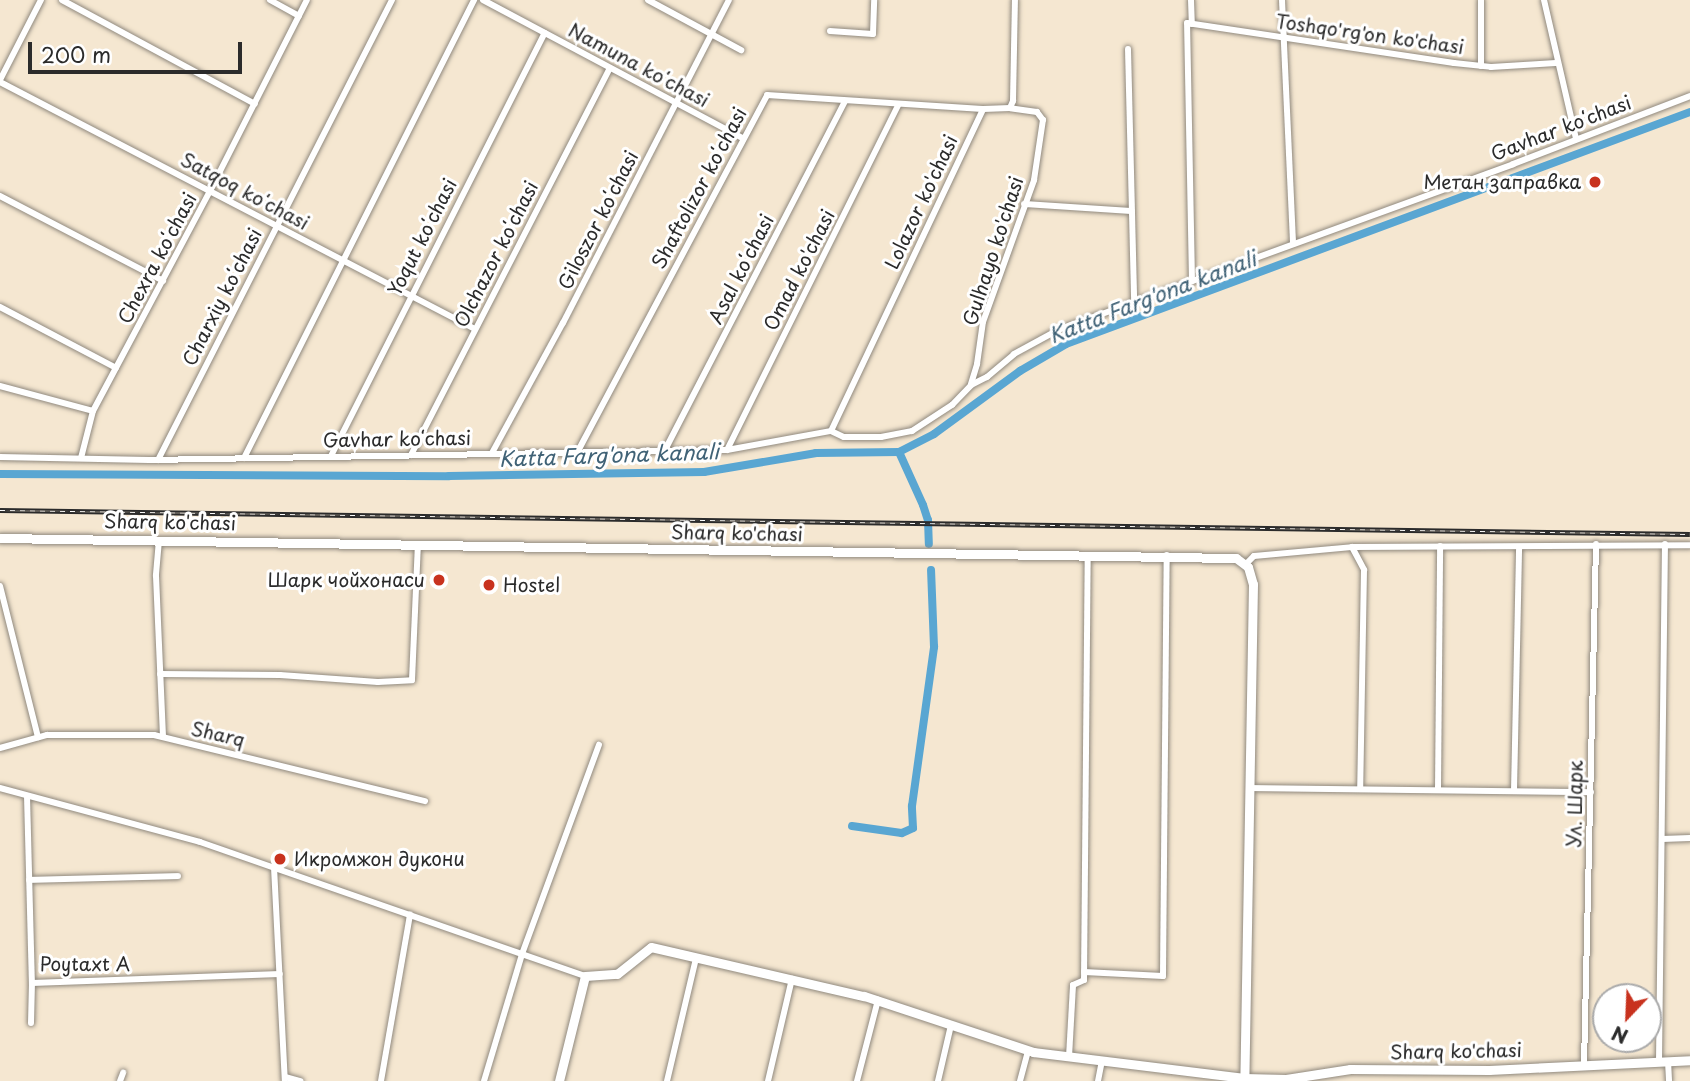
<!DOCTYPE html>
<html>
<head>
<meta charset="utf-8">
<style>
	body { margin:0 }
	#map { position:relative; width:1690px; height:1081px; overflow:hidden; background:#f5e7d1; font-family:"Playpen Sans",sans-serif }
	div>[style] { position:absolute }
	.canal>* { height:8px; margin:-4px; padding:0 4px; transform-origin:4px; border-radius:4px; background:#59a6d2 }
	.roads { filter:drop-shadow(0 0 2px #90897e) drop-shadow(0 0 2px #90897e) }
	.street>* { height:6px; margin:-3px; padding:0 3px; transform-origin:3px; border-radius:3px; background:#fff }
	.secondary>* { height:9px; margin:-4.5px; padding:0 4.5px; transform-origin:4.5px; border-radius:4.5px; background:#fff }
	.rail>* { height:4.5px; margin-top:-2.25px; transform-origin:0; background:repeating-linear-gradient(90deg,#fff 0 5px,#2b2b2b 0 10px); box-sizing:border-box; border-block:2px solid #2b2b2b }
	.dots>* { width:19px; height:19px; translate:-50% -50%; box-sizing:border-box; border:4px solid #fff; border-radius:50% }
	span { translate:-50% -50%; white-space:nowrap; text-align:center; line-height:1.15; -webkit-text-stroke:6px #fff; paint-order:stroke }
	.street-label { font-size:19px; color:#2b2b2b }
	.poi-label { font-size:19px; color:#2b2b2b }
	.right { translate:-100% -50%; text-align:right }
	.left { translate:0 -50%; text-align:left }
	.water-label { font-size:21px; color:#406276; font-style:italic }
	.north { position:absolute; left:1592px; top:983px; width:70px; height:70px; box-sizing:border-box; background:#fff; border:2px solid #aaa; border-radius:50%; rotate:203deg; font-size:19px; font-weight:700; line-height:28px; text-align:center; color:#2b2b2b }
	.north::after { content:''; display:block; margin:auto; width:24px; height:32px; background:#c8321e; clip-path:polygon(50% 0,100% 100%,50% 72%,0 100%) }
	.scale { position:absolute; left:28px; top:42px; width:214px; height:32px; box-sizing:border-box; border:4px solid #2b2b2b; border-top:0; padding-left:9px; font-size:21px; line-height:24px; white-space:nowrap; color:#2b2b2b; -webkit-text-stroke:5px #fff; paint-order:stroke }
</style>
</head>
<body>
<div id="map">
	<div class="canal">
		<i style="left:899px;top:452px;width:58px;rotate:65.6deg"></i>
		<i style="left:923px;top:505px;width:16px;rotate:72deg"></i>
		<i style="left:928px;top:520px;width:24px;rotate:88deg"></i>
		<i style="left:0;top:474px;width:449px;rotate:0.3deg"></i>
		<i style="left:449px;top:476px;width:255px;rotate:-0.9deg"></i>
		<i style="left:704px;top:472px;width:114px;rotate:-9.6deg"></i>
		<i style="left:816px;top:453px;width:83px;rotate:-0.7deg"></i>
		<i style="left:899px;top:452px;width:39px;rotate:-27deg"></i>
		<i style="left:934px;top:434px;width:107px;rotate:-36.2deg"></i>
		<i style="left:1020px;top:371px;width:53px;rotate:-30.4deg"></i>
		<i style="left:1066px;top:344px;width:666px;rotate:-20.39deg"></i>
		<i style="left:852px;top:826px;width:50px;rotate:8deg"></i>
		<i style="left:902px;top:833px;width:12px;rotate:-24deg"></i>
		<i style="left:913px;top:828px;width:22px;rotate:-93deg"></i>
		<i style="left:912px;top:806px;width:161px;rotate:-82.1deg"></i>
		<i style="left:934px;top:647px;width:77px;rotate:-92.2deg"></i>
	</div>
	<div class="roads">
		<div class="street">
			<i style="left:62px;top:0;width:219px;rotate:28.3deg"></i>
			<i style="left:270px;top:0;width:33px;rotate:29deg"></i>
			<i style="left:483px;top:0;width:294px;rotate:28deg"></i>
			<i style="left:648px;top:0;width:106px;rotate:28.3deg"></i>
			<i style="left:1191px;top:0;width:24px;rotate:88deg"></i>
			<i style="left:1282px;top:0;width:244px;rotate:87.4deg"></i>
			<i style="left:1544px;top:0;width:143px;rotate:77deg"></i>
			<i style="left:830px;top:31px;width:43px;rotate:4deg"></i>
			<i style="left:873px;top:34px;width:34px;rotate:-88deg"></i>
			<i style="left:1128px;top:49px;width:252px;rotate:88.6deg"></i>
			<i style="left:1481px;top:66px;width:66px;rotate:-90deg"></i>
			<i style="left:0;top:80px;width:90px;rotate:-62.9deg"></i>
			<i style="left:0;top:82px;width:535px;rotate:27.47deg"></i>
			<i style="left:0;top:196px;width:184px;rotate:27.5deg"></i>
			<i style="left:1024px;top:204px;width:108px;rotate:3.7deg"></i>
			<i style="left:1192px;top:281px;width:258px;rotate:-91.1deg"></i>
			<i style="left:1187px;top:23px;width:270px;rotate:8.5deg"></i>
			<i style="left:1454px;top:63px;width:37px;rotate:6deg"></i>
			<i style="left:1491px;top:67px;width:65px;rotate:-3.5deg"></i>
			<i style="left:0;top:307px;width:131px;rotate:27.7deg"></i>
			<i style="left:971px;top:384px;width:21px;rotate:-73deg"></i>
			<i style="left:977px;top:364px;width:42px;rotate:-81.9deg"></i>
			<i style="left:983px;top:322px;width:151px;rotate:-70.2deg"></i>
			<i style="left:1034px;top:180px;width:61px;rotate:-81.5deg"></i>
			<i style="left:1043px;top:120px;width:10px;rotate:-127deg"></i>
			<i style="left:1037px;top:112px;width:27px;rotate:-172deg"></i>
			<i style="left:0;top:386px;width:96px;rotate:15deg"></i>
			<i style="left:831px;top:431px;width:356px;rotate:-64.7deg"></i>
			<i style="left:983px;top:109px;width:27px;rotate:-2deg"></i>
			<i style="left:1010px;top:108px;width:8px;rotate:-67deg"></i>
			<i style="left:1013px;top:101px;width:101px;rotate:-88.9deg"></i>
			<i style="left:665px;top:450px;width:392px;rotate:-62.7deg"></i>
			<i style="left:727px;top:450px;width:386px;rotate:-63.6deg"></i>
			<i style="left:578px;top:451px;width:403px;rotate:-62deg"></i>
			<i style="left:767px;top:95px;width:216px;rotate:3.7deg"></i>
			<i style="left:492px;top:453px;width:148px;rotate:-61.4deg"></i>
			<i style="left:563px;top:323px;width:363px;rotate:-62.8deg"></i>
			<i style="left:411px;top:455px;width:435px;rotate:-62.8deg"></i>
			<i style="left:331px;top:456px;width:474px;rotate:-63.2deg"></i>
			<i style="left:0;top:457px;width:149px;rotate:1.2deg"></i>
			<i style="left:149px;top:460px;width:578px;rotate:-0.99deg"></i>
			<i style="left:727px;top:450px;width:106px;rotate:-10.4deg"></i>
			<i style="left:831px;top:431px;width:14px;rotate:25deg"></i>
			<i style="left:844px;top:437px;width:37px"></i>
			<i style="left:881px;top:437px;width:32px;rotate:-11deg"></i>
			<i style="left:912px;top:431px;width:48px;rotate:-33deg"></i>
			<i style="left:952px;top:405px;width:28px;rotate:-46deg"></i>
			<i style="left:971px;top:385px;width:18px;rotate:-27deg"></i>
			<i style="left:987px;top:377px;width:35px;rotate:-40deg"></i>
			<i style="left:1014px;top:354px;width:50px;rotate:-28.6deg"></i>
			<i style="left:1058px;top:330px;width:484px;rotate:-20deg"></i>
			<i style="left:1513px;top:164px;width:190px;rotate:-21deg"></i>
			<i style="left:81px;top:458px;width:49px;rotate:-75.7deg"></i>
			<i style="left:93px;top:411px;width:249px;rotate:-62deg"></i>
			<i style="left:210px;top:191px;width:214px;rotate:-63.1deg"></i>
			<i style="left:244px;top:458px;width:513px;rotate:-63.33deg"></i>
			<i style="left:158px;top:460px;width:516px;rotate:-63.04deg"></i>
			<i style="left:159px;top:540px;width:36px;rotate:95deg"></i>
			<i style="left:156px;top:576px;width:161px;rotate:87.5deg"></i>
			<i style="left:1352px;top:547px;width:26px;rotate:62deg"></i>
			<i style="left:1364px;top:570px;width:219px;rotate:91deg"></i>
			<i style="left:1246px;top:564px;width:11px;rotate:-45deg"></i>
			<i style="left:1254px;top:556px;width:98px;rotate:-5.2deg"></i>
			<i style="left:1352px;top:547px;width:338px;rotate:-0.3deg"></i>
			<i style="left:0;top:586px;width:156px;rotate:75.9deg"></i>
			<i style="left:160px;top:674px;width:120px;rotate:0.5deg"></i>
			<i style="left:280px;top:675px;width:98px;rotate:4.1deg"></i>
			<i style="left:378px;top:682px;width:34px;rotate:-3deg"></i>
			<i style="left:412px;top:680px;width:135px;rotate:-87.5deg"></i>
			<i style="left:0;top:748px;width:49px;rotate:-15.5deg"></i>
			<i style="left:47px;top:735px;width:107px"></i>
			<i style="left:154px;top:735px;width:279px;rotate:13.7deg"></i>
			<i style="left:0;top:788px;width:207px;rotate:15.1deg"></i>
			<i style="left:200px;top:842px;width:408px;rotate:19.2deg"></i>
			<i style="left:1250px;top:788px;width:341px;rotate:0.7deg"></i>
			<i style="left:1438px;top:790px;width:244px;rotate:-89.5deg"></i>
			<i style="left:1514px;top:791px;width:244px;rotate:-88.8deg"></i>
			<i style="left:27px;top:796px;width:187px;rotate:88.5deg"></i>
			<i style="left:32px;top:983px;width:248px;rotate:-2.1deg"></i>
			<i style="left:1662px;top:839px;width:28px;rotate:-2deg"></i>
			<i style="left:274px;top:867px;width:214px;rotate:87.1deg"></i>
			<i style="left:29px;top:880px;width:149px;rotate:-1.5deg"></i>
			<i style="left:1084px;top:972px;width:79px;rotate:2.9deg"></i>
			<i style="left:1163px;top:976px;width:421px;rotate:-89.5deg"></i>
			<i style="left:31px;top:1023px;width:40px;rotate:-88.6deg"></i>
			<i style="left:1069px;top:1057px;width:72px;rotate:-86.8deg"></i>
			<i style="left:1073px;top:985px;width:12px;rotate:-24deg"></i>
			<i style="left:1084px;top:980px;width:423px;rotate:-89.5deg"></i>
			<i style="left:1668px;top:1061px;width:20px;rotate:87deg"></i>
			<i style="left:1659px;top:1062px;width:518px;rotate:-89.34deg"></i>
			<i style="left:1584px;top:1065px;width:521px;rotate:-88.68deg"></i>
			<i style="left:285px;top:1077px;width:16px;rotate:15deg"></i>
			<i style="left:120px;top:1081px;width:9px;rotate:-69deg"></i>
			<i style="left:381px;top:1081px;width:169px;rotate:-80.1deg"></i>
			<i style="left:484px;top:1081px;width:133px;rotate:-73.3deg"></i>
			<i style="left:522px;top:954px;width:223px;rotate:-69.8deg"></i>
			<i style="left:667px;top:1081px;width:126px;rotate:-76.7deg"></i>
			<i style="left:768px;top:1081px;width:105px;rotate:-76.8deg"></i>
			<i style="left:857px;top:1081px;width:84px;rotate:-75.5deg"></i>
			<i style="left:938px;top:1081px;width:57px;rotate:-76.9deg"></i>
			<i style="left:1020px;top:1081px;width:31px;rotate:-75deg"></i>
			<i style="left:1098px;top:1081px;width:21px;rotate:-79deg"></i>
		</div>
		<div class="secondary">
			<i style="left:0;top:538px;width:1236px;rotate:0.93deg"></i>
			<i style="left:1236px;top:558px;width:15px;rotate:37deg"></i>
			<i style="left:1248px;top:567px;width:18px;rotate:74deg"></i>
			<i style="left:1253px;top:584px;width:494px;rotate:91deg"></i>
			<i style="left:559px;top:1081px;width:108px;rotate:-76.1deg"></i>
			<i style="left:585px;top:976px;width:32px;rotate:-4deg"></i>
			<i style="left:617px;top:974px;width:43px;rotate:-38.5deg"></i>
			<i style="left:651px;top:947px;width:219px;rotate:13deg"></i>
			<i style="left:864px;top:996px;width:178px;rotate:18.3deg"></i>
			<i style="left:1033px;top:1052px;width:213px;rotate:7deg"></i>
			<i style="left:1244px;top:1078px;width:42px;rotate:1.4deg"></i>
			<i style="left:1286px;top:1079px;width:65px;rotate:-8.9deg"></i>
			<i style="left:1350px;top:1069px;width:139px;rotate:0.4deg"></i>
			<i style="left:1489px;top:1070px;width:201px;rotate:-2.8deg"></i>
		</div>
	</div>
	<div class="rail">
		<i style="left:0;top:510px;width:1690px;rotate:0.81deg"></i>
	</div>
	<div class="dots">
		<i style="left:1595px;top:182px;background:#c8321e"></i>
		<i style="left:439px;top:580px;background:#c8321e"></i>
		<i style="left:489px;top:585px;background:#c8321e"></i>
		<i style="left:280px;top:859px;background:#c8321e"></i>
	</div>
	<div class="street-label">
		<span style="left:1370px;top:34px;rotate:8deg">Toshqo'rg'on ko'chasi</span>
		<span style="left:639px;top:65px;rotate:28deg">Namuna koʻchasi</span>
		<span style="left:1561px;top:128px;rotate:-21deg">Gavhar koʻchasi</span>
		<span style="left:699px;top:188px;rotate:-62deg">Shaftolizor koʻchasi</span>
		<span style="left:245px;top:191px;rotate:28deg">Satqoq koʻchasi</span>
		<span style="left:921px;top:202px;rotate:-65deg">Lolazor ko'chasi</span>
		<span style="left:598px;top:220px;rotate:-63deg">Giloszor koʻchasi</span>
		<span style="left:422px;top:237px;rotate:-63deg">Yoqut koʻchasi</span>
		<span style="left:993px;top:251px;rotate:-72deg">Gulhayo ko'chasi</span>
		<span style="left:496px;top:254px;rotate:-63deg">Olchazor koʻchasi</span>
		<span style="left:157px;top:258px;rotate:-62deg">Chexra koʻchasi</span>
		<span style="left:741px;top:269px;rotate:-63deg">Asal koʻchasi</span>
		<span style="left:799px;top:270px;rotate:-63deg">Omad ko'chasi</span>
		<span style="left:222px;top:297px;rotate:-63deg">Charxiy koʻchasi</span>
		<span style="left:397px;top:439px;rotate:-1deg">Gavhar koʻchasi</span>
		<span style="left:170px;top:522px;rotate:1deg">Sharq ko'chasi</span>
		<span style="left:737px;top:533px;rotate:1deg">Sharq ko'chasi</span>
		<span style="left:218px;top:734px;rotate:13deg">Sharq</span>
		<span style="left:1575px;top:804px;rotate:-89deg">Ул. Шарк</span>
		<span style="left:85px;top:964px">Poytaxt A</span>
		<span style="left:1456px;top:1051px;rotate:-1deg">Sharq ko'chasi</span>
	</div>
	<div class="poi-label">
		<span class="right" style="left:1581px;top:182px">Метан заправка</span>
		<span class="right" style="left:425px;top:580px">Шарк чойхонаси</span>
		<span class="left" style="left:503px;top:585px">Hostel</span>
		<span class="left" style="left:294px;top:859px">Икромжон дукони</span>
	</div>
	<div class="water-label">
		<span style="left:1152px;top:296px;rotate:-21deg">Katta Farg'ona kanali</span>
		<span style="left:609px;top:454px;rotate:-2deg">Katta Farg'ona kanali</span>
	</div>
	<div class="north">N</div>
	<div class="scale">200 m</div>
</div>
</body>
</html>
